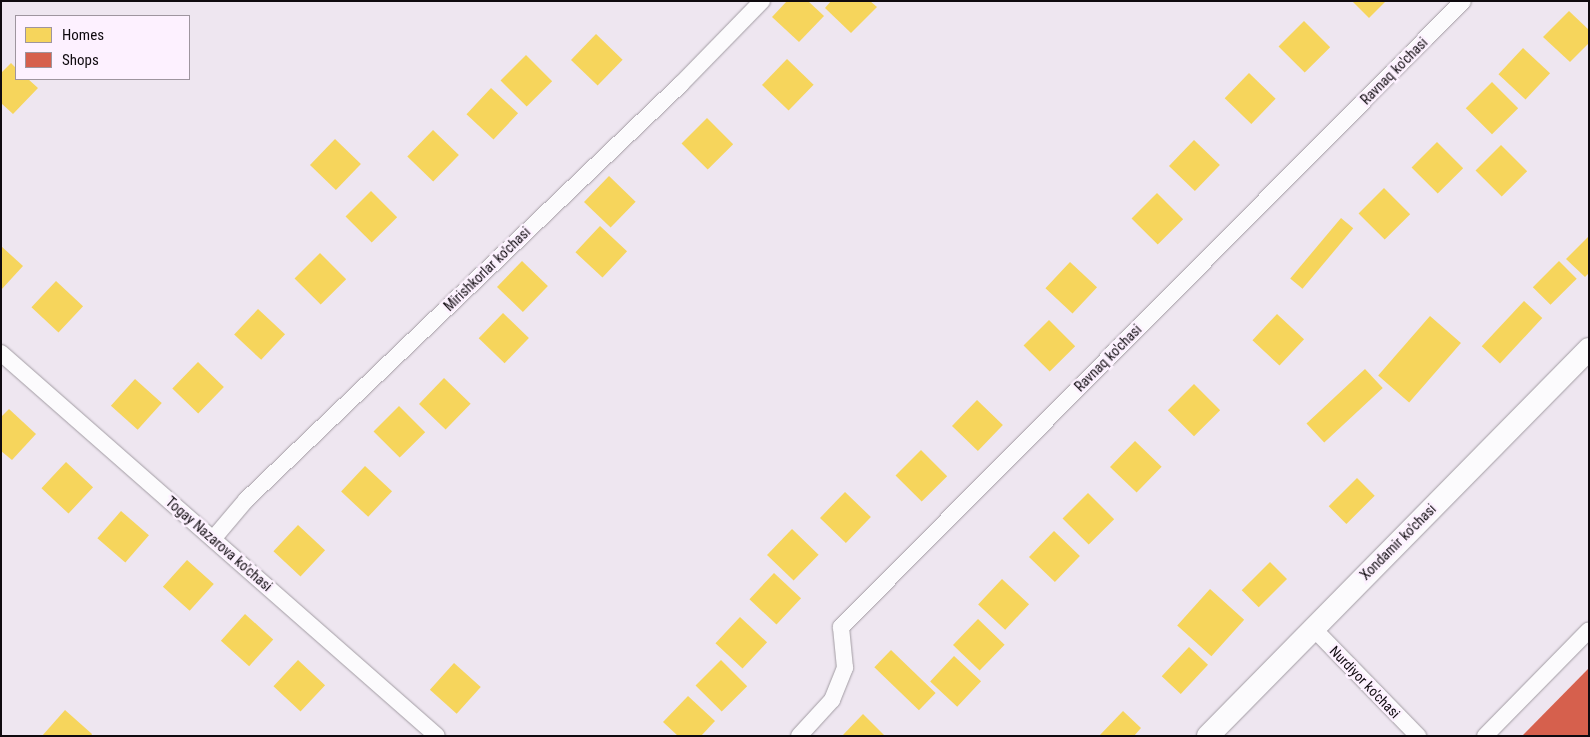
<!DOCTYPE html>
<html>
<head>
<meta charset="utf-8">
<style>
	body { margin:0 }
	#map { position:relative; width:1590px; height:737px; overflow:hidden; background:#eee6f0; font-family:"Roboto Condensed",sans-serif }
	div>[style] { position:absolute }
	.homes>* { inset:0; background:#f6d55c; transform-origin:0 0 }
	.shops>* { inset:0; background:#d6604d }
	.roads { filter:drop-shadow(0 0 1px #a29ca3) drop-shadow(0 0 1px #a29ca3) }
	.street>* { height:16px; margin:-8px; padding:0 8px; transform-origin:8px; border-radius:8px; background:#fcfbfd }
	.secondary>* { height:22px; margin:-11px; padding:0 11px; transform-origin:11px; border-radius:11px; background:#fcfbfd }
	span { translate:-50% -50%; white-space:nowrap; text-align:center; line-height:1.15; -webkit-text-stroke:5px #fdf1ff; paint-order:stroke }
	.street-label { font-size:14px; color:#0f0a0f }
	.frame { position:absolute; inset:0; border:2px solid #0f0a0f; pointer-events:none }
	.legend { position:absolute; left:15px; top:15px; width:175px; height:65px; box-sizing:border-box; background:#fdf1ff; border:1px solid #9e959f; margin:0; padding:6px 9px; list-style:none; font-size:15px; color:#0f0a0f }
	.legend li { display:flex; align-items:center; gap:10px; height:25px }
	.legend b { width:25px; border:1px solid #9e959f }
</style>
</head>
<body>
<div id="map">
	<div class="homes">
		<i style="clip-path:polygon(787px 1px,808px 1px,824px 16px,799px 42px,772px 17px)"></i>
		<i style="clip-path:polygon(831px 1px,870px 1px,877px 7px,851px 33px,825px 8px)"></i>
		<i style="clip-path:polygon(1352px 1px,1386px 1px,1369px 18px)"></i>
		<i style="clip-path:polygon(1569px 11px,1589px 30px,1589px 43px,1570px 62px,1543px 37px)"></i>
		<i style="left:1304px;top:21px;width:37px;height:36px;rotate:45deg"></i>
		<i style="left:596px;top:34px;width:37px;height:36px;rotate:44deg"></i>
		<i style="left:1523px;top:48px;width:37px;height:36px;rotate:43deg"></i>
		<i style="left:526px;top:55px;width:37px;height:36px;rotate:45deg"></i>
		<i style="left:787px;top:59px;width:37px;height:36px;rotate:44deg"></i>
		<i style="clip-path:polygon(11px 63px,16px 68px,16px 79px,28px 79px,38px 88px,13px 114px,1px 103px,1px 73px)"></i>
		<i style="left:1249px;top:73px;width:37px;height:35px;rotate:44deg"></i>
		<i style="left:1492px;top:82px;width:37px;height:37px;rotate:45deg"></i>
		<i style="left:491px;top:88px;width:37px;height:36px;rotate:43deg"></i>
		<i style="left:707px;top:118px;width:37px;height:36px;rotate:45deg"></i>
		<i style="left:433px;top:130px;width:36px;height:37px;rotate:44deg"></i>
		<i style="left:335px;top:139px;width:36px;height:36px;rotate:44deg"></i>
		<i style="left:1194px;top:140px;width:36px;height:36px;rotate:44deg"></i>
		<i style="left:1437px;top:142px;width:37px;height:36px;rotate:45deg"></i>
		<i style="left:1501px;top:145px;width:37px;height:36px;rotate:45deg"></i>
		<i style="left:609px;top:176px;width:37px;height:36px;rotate:44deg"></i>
		<i style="left:1384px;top:188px;width:37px;height:36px;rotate:45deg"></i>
		<i style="left:371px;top:191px;width:37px;height:36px;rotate:45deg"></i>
		<i style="left:1157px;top:193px;width:37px;height:36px;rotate:45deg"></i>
		<i style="left:1341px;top:218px;width:16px;height:79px;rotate:40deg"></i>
		<i style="left:600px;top:226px;width:37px;height:36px;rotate:43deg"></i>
		<i style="clip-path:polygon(1589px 236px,1589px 273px,1585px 277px,1566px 259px)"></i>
		<i style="clip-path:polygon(1px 246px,23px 266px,1px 290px)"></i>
		<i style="left:320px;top:253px;width:37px;height:36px;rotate:45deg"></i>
		<i style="left:522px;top:261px;width:36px;height:36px;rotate:44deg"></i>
		<i style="left:1559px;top:261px;width:25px;height:37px;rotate:45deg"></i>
		<i style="left:1070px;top:262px;width:37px;height:36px;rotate:43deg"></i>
		<i style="left:56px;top:281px;width:37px;height:36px;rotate:43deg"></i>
		<i style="left:1524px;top:301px;width:25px;height:62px;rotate:43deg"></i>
		<i style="left:258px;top:309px;width:37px;height:35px;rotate:43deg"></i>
		<i style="left:503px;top:313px;width:36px;height:35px;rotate:44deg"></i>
		<i style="left:1277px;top:314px;width:37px;height:36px;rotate:43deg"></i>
		<i style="left:1430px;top:316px;width:41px;height:79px;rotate:41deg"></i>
		<i style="left:1049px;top:320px;width:37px;height:36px;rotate:45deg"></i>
		<i style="left:198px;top:362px;width:36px;height:37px;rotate:44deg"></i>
		<i style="left:1365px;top:369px;width:26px;height:80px;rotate:47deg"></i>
		<i style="left:444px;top:378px;width:37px;height:36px;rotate:44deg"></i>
		<i style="left:135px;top:379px;width:36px;height:36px;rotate:42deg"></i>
		<i style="left:1194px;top:384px;width:37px;height:37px;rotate:45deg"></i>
		<i style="left:977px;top:400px;width:36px;height:36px;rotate:44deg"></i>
		<i style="left:399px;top:406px;width:37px;height:36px;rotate:45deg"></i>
		<i style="clip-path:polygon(9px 409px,36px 434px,12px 460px,1px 451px,1px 417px)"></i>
		<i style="left:1135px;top:441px;width:37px;height:36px;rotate:44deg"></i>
		<i style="left:921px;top:450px;width:37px;height:36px;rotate:45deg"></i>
		<i style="left:66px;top:462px;width:37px;height:36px;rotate:43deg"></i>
		<i style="left:365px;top:466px;width:37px;height:35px;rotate:43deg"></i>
		<i style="left:1357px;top:478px;width:25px;height:40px;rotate:45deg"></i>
		<i style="left:845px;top:492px;width:36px;height:36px;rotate:44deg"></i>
		<i style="left:1088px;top:493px;width:37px;height:36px;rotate:45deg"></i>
		<i style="left:121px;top:511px;width:37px;height:36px;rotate:41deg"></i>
		<i style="left:298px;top:525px;width:37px;height:36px;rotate:43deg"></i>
		<i style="left:792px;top:529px;width:37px;height:36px;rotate:44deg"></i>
		<i style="left:1054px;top:531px;width:36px;height:36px;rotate:44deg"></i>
		<i style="left:187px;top:560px;width:36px;height:36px;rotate:42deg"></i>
		<i style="left:1270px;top:562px;width:24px;height:40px;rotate:45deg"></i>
		<i style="left:774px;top:573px;width:37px;height:36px;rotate:43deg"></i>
		<i style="left:1002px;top:579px;width:37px;height:35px;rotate:43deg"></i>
		<i style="left:1210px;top:589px;width:46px;height:49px;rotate:42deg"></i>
		<i style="left:245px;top:614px;width:38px;height:36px;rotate:42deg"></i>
		<i style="left:740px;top:617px;width:37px;height:36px;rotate:43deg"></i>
		<i style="left:978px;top:619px;width:37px;height:36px;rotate:44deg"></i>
		<i style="left:1189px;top:647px;width:26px;height:40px;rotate:43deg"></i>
		<i style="left:891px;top:650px;width:62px;height:24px;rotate:44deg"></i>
		<i style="left:954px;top:656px;width:37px;height:35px;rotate:43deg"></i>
		<i style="left:298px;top:660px;width:37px;height:36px;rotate:43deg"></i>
		<i style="left:721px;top:660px;width:37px;height:36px;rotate:45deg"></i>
		<i style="left:454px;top:663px;width:36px;height:36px;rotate:42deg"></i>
		<i style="clip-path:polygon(688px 696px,715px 721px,701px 736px,678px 736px,663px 722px)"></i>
		<i style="clip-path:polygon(65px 710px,92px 734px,91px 736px,42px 736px)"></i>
		<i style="clip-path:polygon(1123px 711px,1141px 728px,1134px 736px,1099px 736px)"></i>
		<i style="clip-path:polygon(863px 714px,885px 736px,842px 736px)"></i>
	</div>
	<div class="shops">
		<i style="clip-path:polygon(1589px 668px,1589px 736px,1522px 736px)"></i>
	</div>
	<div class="roads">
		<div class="street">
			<i style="left:1px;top:353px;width:580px;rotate:41.3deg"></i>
			<i style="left:213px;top:539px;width:51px;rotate:-49.8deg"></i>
			<i style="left:246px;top:500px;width:602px;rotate:-43.72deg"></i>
			<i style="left:681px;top:84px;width:116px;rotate:-45.7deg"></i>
			<i style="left:1313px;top:628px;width:151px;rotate:45.8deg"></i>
			<i style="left:799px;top:736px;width:49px;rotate:-47.5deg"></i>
			<i style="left:832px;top:700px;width:35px;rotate:-68deg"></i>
			<i style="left:845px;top:668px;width:41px;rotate:-95.6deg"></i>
			<i style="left:841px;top:627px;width:882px;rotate:-45.18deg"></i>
			<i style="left:1485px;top:736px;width:148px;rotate:-45.5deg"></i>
		</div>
		<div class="secondary">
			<i style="left:1208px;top:736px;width:543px;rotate:-45.45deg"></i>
		</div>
	</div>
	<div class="street-label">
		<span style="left:1394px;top:71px;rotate:-45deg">Ravnaq ko'chasi</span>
		<span style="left:487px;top:269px;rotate:-44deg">Mirishkorlar ko'chasi</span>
		<span style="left:1108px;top:358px;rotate:-45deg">Ravnaq ko'chasi</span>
		<span style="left:1398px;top:542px;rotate:-45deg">Xondamir ko'chasi</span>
		<span style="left:219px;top:544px;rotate:41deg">Togay Nazarova ko'chasi</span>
		<span style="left:1365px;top:682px;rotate:46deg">Nurdiyor ko'chasi</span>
	</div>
	<div class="frame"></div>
	<ul class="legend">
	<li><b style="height:14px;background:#f6d55c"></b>Homes</li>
	<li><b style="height:14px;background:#d6604d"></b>Shops</li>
	</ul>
</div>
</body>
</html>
